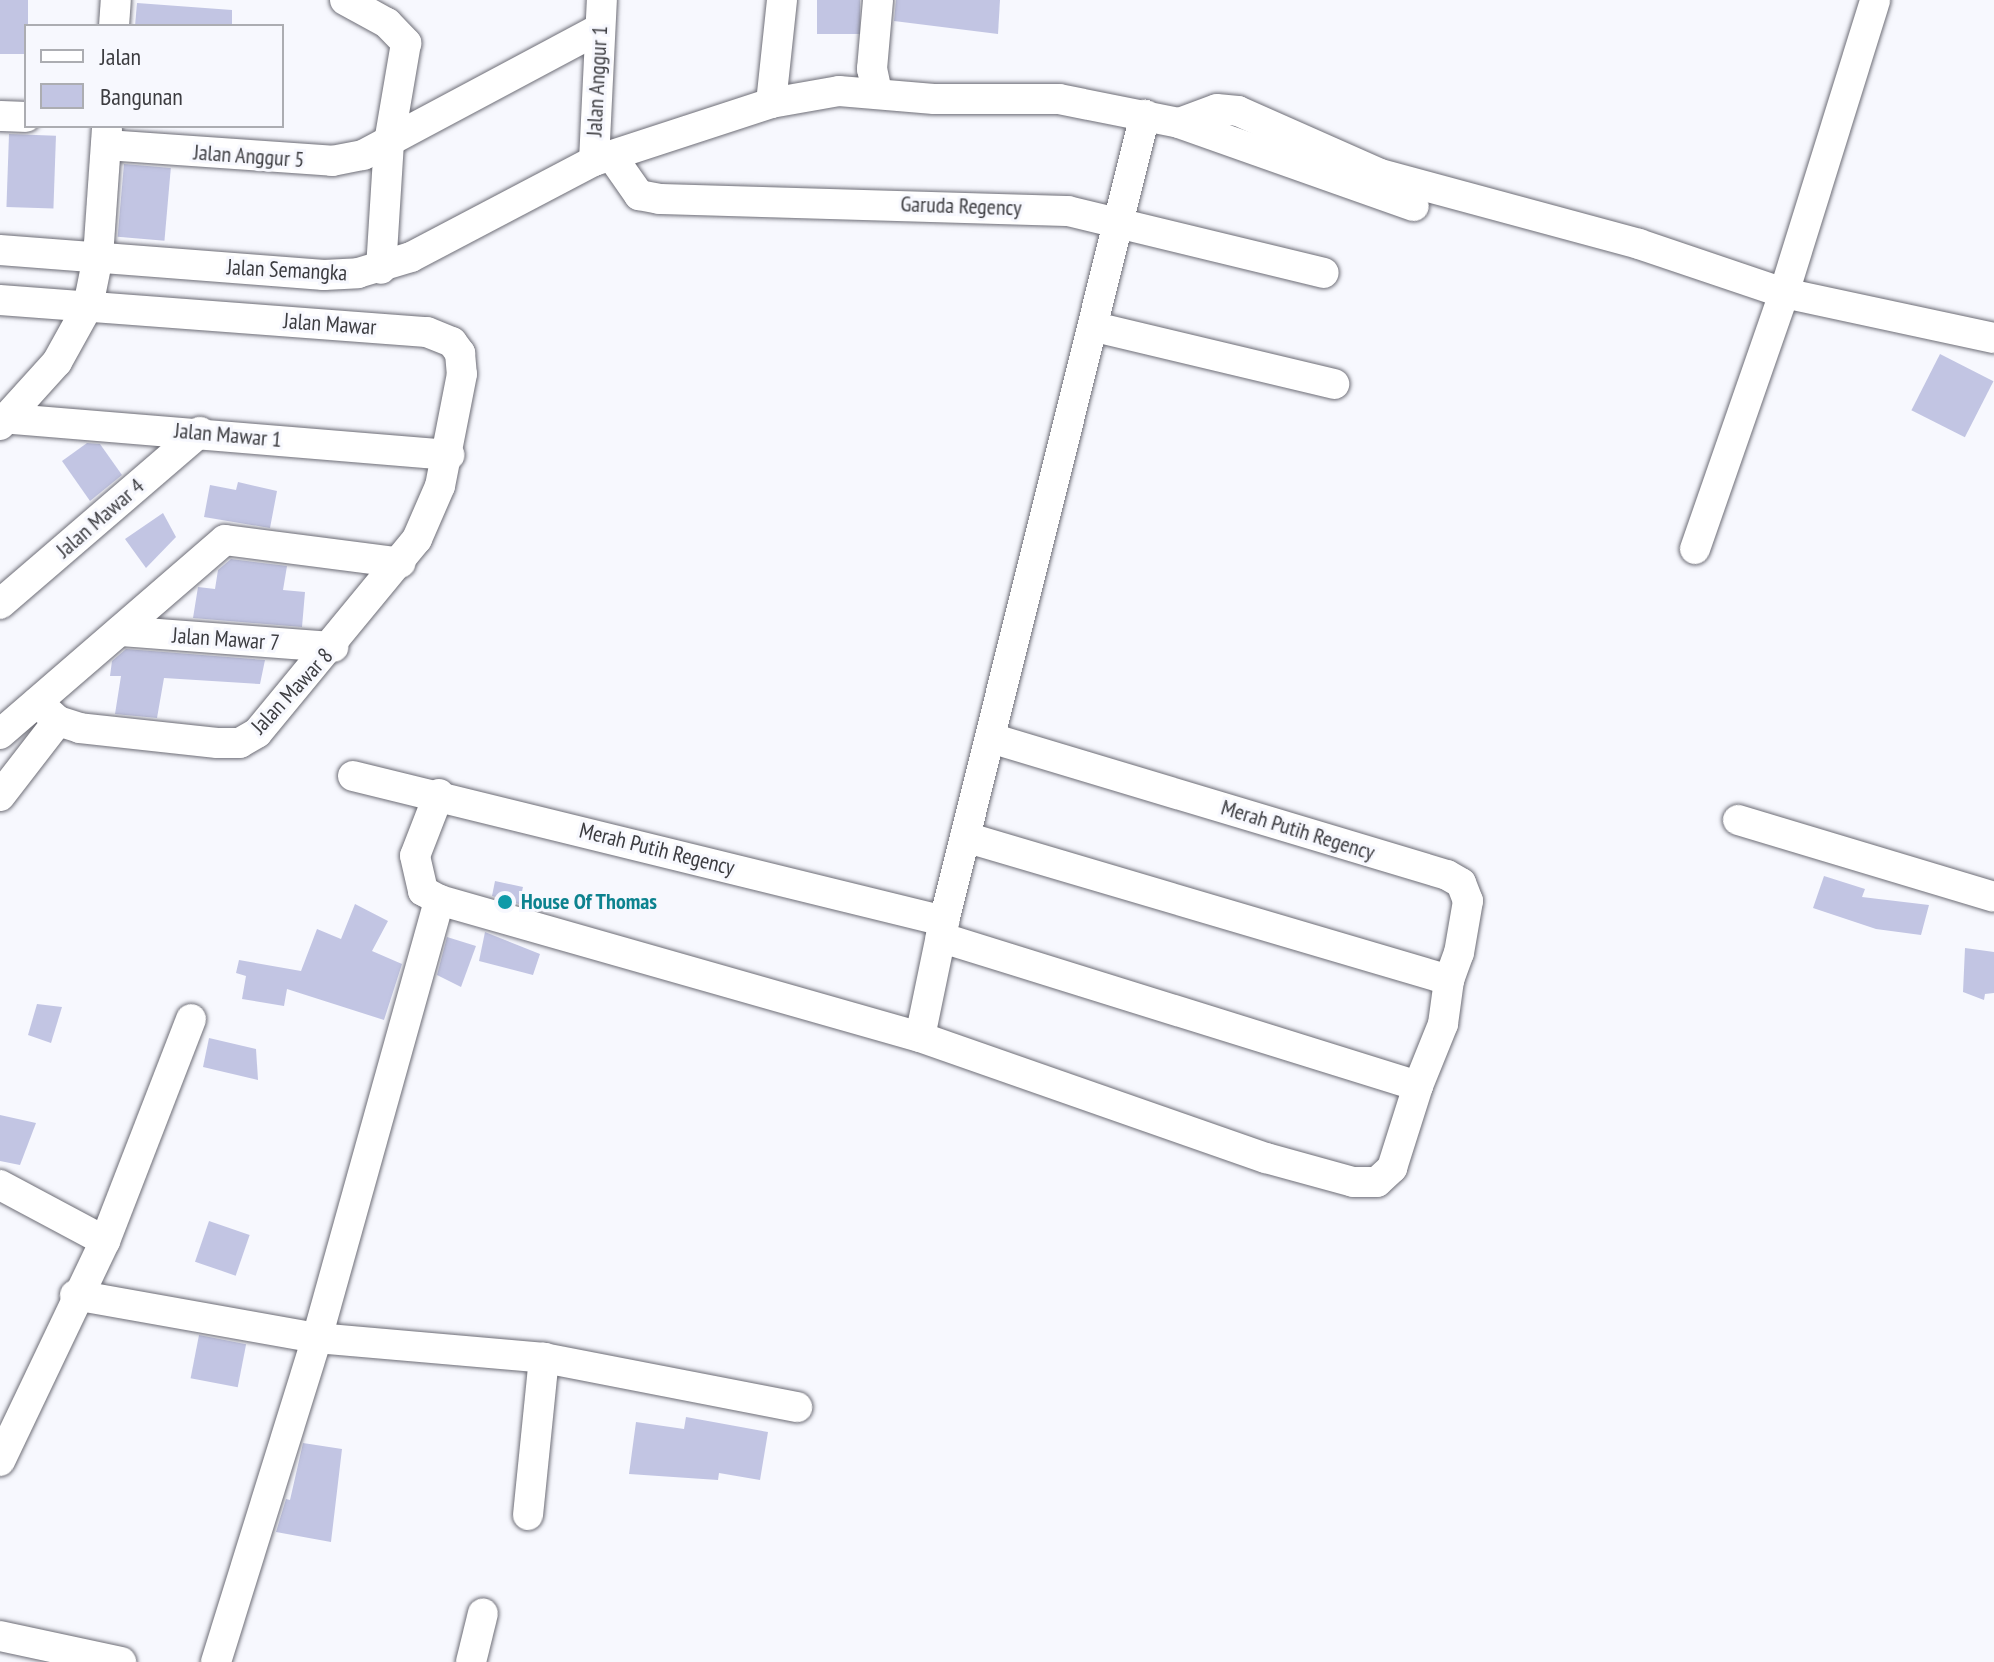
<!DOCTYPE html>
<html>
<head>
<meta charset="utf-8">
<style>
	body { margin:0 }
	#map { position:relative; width:1994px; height:1662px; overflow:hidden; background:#f7f8fe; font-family:"PT Sans Narrow",sans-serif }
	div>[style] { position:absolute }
	.building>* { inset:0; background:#c2c5e3; transform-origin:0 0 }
	.roads { filter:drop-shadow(0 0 2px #6d6d76) drop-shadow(0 0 2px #6d6d76) }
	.minor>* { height:30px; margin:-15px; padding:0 15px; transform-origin:15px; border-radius:15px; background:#fff }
	.dots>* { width:22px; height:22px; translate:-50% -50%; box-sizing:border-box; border:4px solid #f7f8fe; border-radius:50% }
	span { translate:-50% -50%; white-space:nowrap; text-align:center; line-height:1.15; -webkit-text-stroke:6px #f7f8fe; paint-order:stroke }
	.street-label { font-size:22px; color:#3c3c40 }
	.culture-label { font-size:22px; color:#0d838f; font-weight:700 }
	.left { translate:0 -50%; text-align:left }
	.legend { position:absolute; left:24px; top:24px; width:260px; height:104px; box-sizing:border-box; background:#f7f8fe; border:2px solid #acadb2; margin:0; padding:10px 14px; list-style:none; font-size:24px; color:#3c3c40 }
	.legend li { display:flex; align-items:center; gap:16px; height:40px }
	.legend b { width:40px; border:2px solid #acadb2 }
</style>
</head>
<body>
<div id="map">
	<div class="building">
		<i style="left:0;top:0;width:28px;height:54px"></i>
		<i style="left:817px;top:0;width:43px;height:34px"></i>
		<i style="clip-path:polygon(896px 0,1000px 0,998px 34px,894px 21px)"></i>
		<i style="clip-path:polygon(137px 3px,232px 10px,232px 26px,135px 26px)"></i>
		<i style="left:9px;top:134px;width:47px;height:73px;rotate:2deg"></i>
		<i style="left:124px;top:164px;width:47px;height:73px;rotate:5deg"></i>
		<i style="left:1940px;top:354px;width:60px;height:63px;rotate:27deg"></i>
		<i style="clip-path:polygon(87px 443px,100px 444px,122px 475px,90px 501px,62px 461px)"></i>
		<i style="clip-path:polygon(238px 482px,277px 491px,270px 528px,204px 517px,210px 485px,236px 490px)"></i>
		<i style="clip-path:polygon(163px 513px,176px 537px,146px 568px,125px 539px)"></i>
		<i style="clip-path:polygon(231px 559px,287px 566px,283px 590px,305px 592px,302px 627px,193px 618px,198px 587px,215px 589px,218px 570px)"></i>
		<i style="clip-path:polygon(126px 649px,265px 660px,260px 684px,164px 678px,157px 718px,115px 714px,121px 676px,110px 676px,112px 661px)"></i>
		<i style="clip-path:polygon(1824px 876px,1865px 889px,1862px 897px,1929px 905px,1921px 935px,1876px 929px,1813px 908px)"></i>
		<i style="clip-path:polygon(495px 881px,523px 887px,519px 904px,492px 896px)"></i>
		<i style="clip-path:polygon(355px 904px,388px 921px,372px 951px,402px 964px,384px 1020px,287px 989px,284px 1006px,242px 999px,246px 976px,236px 973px,239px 960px,301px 971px,317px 929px,341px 939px)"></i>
		<i style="clip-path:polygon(485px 932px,540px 954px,533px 975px,479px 961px)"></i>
		<i style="clip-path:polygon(447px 937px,476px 946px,461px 987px,437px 975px)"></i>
		<i style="clip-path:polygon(1965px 948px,1994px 952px,1994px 993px,1985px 994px,1984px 1000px,1963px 992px)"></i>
		<i style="clip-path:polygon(37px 1004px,62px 1007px,51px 1043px,28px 1035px)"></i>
		<i style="clip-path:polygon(209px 1038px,256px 1049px,258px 1080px,203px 1067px)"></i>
		<i style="clip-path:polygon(0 1115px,36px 1123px,20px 1165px,0 1161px)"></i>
		<i style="left:209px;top:1221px;width:43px;height:43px;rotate:19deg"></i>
		<i style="left:199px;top:1335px;width:48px;height:44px;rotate:11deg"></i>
		<i style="clip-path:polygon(686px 1417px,768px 1432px,760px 1480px,719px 1473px,718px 1480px,629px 1474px,636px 1422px,684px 1429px)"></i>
		<i style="clip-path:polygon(303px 1443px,342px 1449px,331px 1542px,276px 1532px,286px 1499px,290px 1500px)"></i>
	</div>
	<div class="roads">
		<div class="minor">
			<i style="left:345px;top:0;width:48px;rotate:28.7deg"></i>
			<i style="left:387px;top:23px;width:28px;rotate:46deg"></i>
			<i style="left:406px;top:43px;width:100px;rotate:99.7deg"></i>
			<i style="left:389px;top:142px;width:127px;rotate:93.6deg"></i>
			<i style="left:114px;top:26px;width:26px;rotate:-86deg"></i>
			<i style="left:877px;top:92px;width:24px;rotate:-102deg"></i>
			<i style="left:872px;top:69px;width:69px;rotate:-85deg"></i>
			<i style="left:771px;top:103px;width:104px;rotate:-83.9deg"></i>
			<i style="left:0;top:116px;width:26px;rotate:2deg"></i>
			<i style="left:1179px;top:123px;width:249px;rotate:19.5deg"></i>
			<i style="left:106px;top:145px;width:227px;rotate:4deg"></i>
			<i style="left:332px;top:161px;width:32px;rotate:-11deg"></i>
			<i style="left:363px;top:155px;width:268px;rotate:-28.1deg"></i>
			<i style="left:611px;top:155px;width:49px;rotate:55deg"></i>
			<i style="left:639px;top:195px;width:20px;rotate:11deg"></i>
			<i style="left:659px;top:199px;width:409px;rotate:1.7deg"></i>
			<i style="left:1068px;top:211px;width:263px;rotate:13.6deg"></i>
			<i style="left:594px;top:161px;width:161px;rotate:-87.2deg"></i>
			<i style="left:0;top:250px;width:325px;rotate:4.4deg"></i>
			<i style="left:324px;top:275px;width:34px;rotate:-3deg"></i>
			<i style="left:358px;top:273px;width:55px;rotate:-16.8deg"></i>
			<i style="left:411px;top:257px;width:207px;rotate:-27.7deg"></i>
			<i style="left:594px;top:161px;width:186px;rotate:-18.1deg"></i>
			<i style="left:771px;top:103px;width:69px;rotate:-10deg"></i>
			<i style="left:839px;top:91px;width:95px;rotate:4.8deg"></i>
			<i style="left:934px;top:99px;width:125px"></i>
			<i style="left:1059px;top:99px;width:122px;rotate:11.3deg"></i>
			<i style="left:1179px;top:123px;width:40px;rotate:-20.2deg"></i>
			<i style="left:1217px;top:109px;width:21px;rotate:5deg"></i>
			<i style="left:1238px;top:111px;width:155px;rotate:23.9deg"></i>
			<i style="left:1380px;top:174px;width:268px;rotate:15.1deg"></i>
			<i style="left:1639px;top:244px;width:153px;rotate:18.7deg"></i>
			<i style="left:1784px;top:293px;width:215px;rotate:12.1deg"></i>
			<i style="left:0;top:300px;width:428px;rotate:4.3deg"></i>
			<i style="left:427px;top:332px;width:27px;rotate:22deg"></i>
			<i style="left:452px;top:342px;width:14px;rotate:54deg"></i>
			<i style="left:460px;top:353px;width:21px;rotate:85deg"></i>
			<i style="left:462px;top:374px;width:114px;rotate:101.1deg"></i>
			<i style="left:440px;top:486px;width:58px;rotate:113.5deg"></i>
			<i style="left:417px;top:539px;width:251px;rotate:129.5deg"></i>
			<i style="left:257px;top:733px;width:20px;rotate:150deg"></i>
			<i style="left:240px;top:743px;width:23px;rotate:180deg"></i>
			<i style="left:217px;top:743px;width:138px;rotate:-173.8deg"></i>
			<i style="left:80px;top:728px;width:23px;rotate:-162deg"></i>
			<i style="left:58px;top:721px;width:28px;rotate:-138deg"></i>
			<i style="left:1095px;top:327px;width:246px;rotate:13.4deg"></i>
			<i style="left:0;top:418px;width:451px;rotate:4.7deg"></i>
			<i style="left:0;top:425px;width:85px;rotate:-47.9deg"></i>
			<i style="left:57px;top:362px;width:64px;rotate:-61deg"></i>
			<i style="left:88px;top:306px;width:50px;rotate:-78.5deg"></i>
			<i style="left:98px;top:257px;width:129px;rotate:-86deg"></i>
			<i style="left:1695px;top:549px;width:271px;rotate:-70.8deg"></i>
			<i style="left:1784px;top:293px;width:307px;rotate:-72.7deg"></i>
			<i style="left:0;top:604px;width:264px;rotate:-40.7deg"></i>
			<i style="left:120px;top:631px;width:214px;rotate:4.3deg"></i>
			<i style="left:0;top:734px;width:297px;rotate:-40.8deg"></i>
			<i style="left:225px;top:540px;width:177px;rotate:7.4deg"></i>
			<i style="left:353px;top:776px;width:609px;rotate:13.79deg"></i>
			<i style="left:944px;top:921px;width:118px;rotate:101.7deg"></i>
			<i style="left:439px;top:794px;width:66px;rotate:111.2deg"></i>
			<i style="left:415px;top:856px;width:36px;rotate:77deg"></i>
			<i style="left:423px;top:891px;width:18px;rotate:29deg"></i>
			<i style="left:439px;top:900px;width:500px;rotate:15.9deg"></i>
			<i style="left:920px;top:1037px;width:367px;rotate:19.3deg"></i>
			<i style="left:1266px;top:1158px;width:90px;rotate:15.4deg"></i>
			<i style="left:1353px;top:1182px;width:24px"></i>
			<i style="left:1377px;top:1182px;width:21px;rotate:-43deg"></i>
			<i style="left:1392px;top:1168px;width:86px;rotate:-72.4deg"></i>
			<i style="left:1418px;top:1086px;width:500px;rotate:-162.7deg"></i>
			<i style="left:0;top:796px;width:95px;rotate:-52.3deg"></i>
			<i style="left:1738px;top:820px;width:267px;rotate:16.7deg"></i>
			<i style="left:965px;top:837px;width:505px;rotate:16.46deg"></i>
			<i style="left:1449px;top:980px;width:29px;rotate:-70deg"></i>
			<i style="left:1459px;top:953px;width:53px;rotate:-80.2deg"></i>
			<i style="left:1468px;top:901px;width:19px;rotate:-111deg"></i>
			<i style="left:1461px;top:883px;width:16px;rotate:-150deg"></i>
			<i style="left:1447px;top:875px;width:476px;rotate:-163.3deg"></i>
			<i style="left:944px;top:921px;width:831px;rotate:-76deg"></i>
			<i style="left:1418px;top:1086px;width:67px;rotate:-68deg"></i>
			<i style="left:1443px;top:1024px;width:44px;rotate:-82.2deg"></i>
			<i style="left:0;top:1185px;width:119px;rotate:28.1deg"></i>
			<i style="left:75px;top:1295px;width:246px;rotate:10.1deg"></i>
			<i style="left:317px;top:1338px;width:228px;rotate:5deg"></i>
			<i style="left:544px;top:1358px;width:258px;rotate:11deg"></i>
			<i style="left:0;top:1461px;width:244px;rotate:-64.5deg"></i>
			<i style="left:105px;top:1241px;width:238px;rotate:-68.8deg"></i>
			<i style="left:528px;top:1515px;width:158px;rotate:-84.2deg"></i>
			<i style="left:0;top:1636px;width:124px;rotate:12.1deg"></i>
			<i style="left:216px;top:1662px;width:339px;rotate:-72.7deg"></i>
			<i style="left:317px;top:1338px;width:455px;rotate:-74.4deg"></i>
			<i style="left:471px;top:1662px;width:50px;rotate:-76.2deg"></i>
		</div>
	</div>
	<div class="dots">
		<i style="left:505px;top:902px;background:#0f9aa8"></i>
	</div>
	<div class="street-label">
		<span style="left:597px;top:81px;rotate:-87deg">Jalan Anggur 1</span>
		<span style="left:249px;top:156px;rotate:4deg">Jalan Anggur 5</span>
		<span style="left:961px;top:206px;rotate:2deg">Garuda Regency</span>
		<span style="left:287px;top:270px;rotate:3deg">Jalan Semangka</span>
		<span style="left:330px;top:324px;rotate:4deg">Jalan Mawar</span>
		<span style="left:228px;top:435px;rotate:5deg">Jalan Mawar 1</span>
		<span style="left:100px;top:518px;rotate:-41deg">Jalan Mawar 4</span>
		<span style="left:226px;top:639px;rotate:4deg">Jalan Mawar 7</span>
		<span style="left:292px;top:691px;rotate:-47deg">Jalan Mawar 8</span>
		<span style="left:1298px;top:830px;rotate:17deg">Merah Putih Regency</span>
		<span style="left:657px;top:849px;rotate:14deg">Merah Putih Regency</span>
	</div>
	<div class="culture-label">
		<span class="left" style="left:521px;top:902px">House Of Thomas</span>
	</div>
	<ul class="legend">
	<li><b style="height:10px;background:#fff"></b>Jalan</li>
	<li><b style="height:22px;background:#c2c5e3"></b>Bangunan</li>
	</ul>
</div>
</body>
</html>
